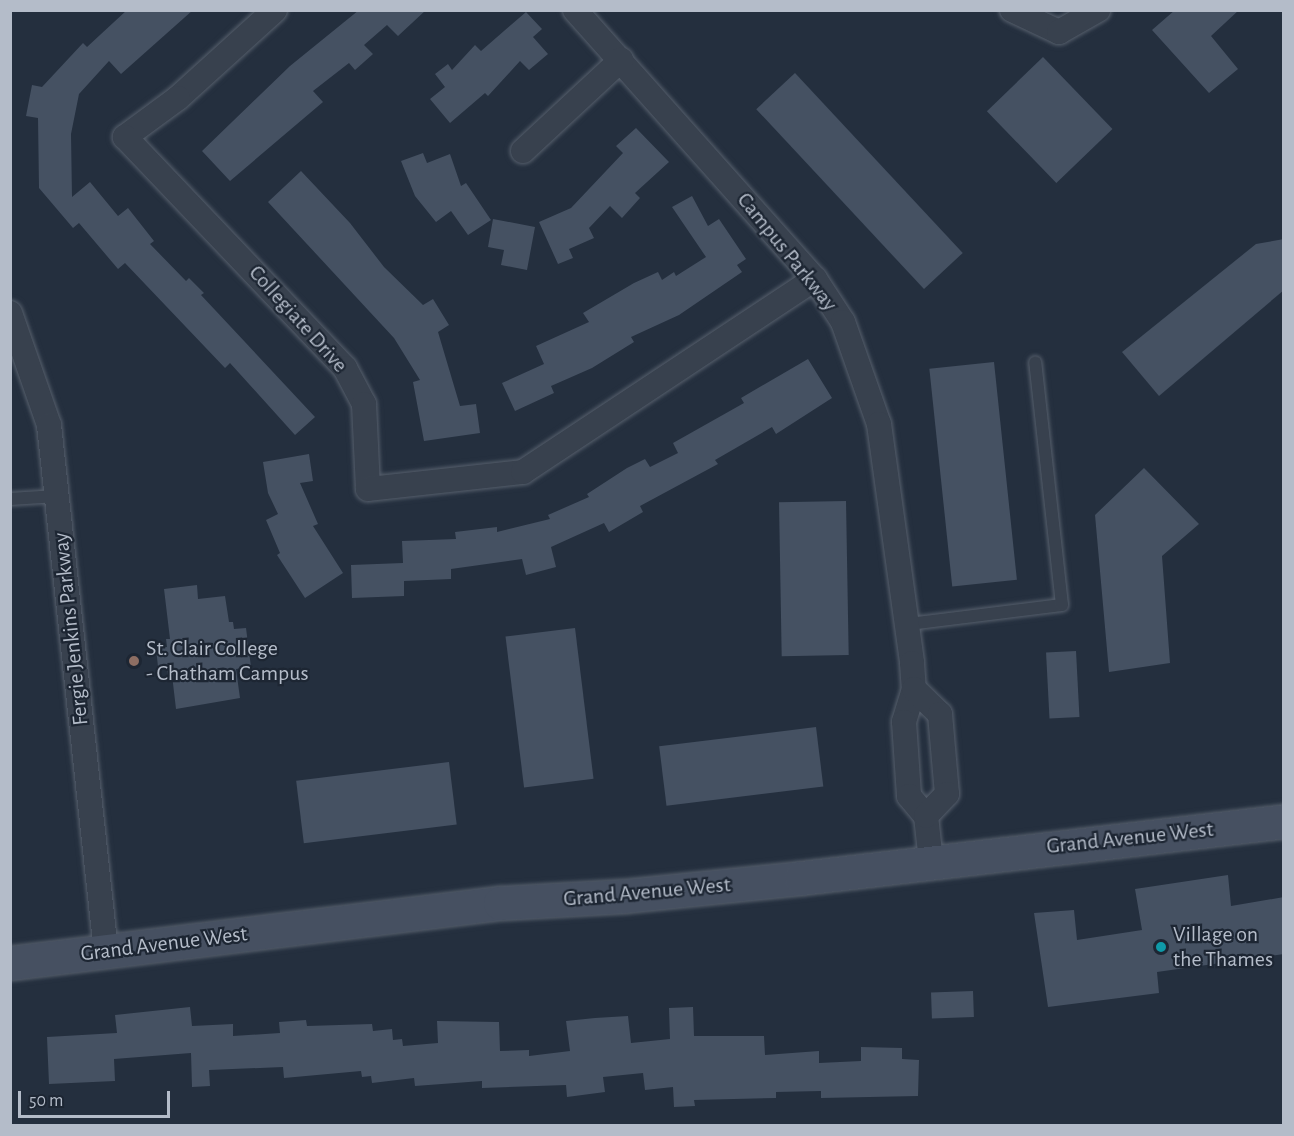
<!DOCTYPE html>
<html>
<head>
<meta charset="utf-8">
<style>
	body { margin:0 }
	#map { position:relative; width:1294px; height:1136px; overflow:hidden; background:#242f3e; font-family:"Alegreya Sans",sans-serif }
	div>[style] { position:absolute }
	.building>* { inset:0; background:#455162; transform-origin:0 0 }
	.roads { filter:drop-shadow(0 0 2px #565f6c) drop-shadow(0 0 2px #565f6c) }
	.lane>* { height:12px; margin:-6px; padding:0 6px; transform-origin:6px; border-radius:6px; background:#38414e }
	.street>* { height:24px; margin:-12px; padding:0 12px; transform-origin:12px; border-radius:12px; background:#38414e }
	.secondary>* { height:33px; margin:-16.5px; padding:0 16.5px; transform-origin:16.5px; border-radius:16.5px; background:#465061 }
	.dots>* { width:16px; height:16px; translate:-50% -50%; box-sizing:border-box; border:3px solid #1d2633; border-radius:50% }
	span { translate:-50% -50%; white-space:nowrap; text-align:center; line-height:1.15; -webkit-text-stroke:4.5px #1d2633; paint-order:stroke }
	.street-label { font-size:22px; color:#b4bcc9 }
	.poi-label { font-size:22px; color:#b4bcc9 }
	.left { translate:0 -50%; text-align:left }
	.frame { position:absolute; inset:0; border:12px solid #b4bcc9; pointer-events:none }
	.scale { position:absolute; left:18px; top:1091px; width:152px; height:27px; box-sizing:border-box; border:3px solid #b4bcc9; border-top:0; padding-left:8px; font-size:18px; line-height:21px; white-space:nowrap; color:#b4bcc9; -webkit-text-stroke:4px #1d2633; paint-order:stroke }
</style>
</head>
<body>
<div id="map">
	<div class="building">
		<i style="clip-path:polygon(127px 10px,193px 10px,121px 74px,109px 61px,79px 94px,71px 134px,72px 197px,90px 182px,118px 216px,128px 208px,154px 241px,150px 244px,186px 281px,189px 278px,204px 293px,201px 295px,315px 417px,295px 435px,230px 363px,225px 368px,125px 263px,118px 269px,79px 223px,73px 228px,39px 188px,38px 118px,26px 116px,32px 85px,42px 87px,83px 43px,87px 47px)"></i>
		<i style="clip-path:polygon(359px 10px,426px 10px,398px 36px,387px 25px,364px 45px,373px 54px,355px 70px,349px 63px,313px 91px,323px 102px,230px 181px,202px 151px,290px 66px)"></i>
		<i style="clip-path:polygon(1175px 10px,1239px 10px,1211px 36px,1238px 69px,1209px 93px,1152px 30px)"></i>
		<i style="clip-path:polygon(526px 12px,542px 29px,533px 37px,548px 54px,529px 70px,520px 61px,488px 96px,485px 93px,450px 123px,430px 99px,445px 87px,435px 74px,448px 64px,452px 70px,475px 45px,481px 51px)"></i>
		<i style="left:1043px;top:57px;width:100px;height:78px;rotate:46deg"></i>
		<i style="left:795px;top:73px;width:246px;height:53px;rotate:47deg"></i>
		<i style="clip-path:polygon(636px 128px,669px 162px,635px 193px,640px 198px,622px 218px,610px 206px,589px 228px,594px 238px,569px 249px,573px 258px,558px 264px,539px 222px,571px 208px,623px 153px,616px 146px)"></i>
		<i style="clip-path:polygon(423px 153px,427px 163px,450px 154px,461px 186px,466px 183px,491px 220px,468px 235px,451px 211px,436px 222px,415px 196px,401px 161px)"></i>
		<i style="clip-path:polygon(301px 171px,350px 223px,384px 267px,423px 305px,433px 299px,449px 325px,438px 332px,460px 406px,476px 404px,480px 433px,424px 441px,413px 382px,420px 380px,394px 338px,268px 202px)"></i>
		<i style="clip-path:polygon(692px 196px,708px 226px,719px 219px,746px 259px,737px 265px,742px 272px,679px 315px,631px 337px,634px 342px,592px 368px,551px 386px,554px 393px,515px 411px,502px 383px,544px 364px,536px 346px,589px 322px,583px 313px,634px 283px,658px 272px,662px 280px,674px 272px,676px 276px,706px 257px,672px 207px)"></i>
		<i style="clip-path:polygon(493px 219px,535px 227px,527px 270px,501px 265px,504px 250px,488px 247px)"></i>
		<i style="clip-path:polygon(1284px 239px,1284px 290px,1159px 396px,1122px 352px,1256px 244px)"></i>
		<i style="clip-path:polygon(808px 359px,832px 398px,776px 434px,772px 427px,715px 460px,718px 464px,640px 506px,643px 512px,609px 532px,604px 523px,551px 547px,556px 567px,526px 575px,522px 559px,451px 569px,451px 579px,404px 581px,404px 596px,352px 598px,351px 565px,403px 563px,402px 541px,456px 539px,455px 532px,497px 527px,497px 532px,550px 519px,548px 515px,589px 497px,587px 494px,627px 468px,645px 459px,650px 467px,678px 453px,673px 443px,744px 403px,741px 398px)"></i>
		<i style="left:994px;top:362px;width:219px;height:65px;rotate:84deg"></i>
		<i style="clip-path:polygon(309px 454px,313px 481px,300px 483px,318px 524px,313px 526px,343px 573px,305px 598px,277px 555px,280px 553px,266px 520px,278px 514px,268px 493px,263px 462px)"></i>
		<i style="clip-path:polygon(1144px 468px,1199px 524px,1162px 556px,1170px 663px,1109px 672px,1095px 515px)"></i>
		<i style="left:846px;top:501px;width:154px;height:67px;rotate:89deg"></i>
		<i style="clip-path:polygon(197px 585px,198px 599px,225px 596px,229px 622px,233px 622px,234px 629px,246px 628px,251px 667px,236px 669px,240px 698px,176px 709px,172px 675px,168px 676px,166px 666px,158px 667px,156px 648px,167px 647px,166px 639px,170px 639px,164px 589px)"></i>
		<i style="left:575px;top:628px;width:152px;height:70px;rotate:83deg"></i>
		<i style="left:1076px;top:651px;width:66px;height:30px;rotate:87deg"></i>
		<i style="left:816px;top:727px;width:60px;height:158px;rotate:83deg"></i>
		<i style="left:449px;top:762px;width:63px;height:154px;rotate:83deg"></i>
		<i style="clip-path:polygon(1228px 875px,1231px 906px,1284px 897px,1284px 954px,1157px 972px,1159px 993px,1048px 1007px,1034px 913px,1074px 910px,1077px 940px,1142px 930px,1135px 889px)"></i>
		<i style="left:973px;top:991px;width:26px;height:42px;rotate:88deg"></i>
		<i style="clip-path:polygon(190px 1007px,192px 1026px,233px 1024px,233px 1036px,280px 1033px,279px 1022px,306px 1020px,307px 1026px,372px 1024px,373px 1031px,392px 1029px,393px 1040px,402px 1039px,403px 1046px,438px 1043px,437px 1021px,499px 1022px,500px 1051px,529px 1050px,529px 1056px,570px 1051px,566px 1021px,595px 1018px,628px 1016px,631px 1043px,670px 1039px,669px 1008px,693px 1007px,694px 1036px,764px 1036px,765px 1055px,819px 1051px,819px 1063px,861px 1061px,861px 1047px,902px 1048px,902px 1059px,919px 1060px,918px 1096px,821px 1098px,821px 1091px,776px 1092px,776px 1098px,694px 1100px,695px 1106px,674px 1107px,673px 1087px,645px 1090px,643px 1073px,603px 1077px,605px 1092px,567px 1097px,566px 1085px,482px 1088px,482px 1081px,415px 1086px,414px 1078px,372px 1083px,371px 1076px,362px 1077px,361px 1071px,284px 1078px,283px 1067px,209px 1070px,210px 1086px,192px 1087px,191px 1053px,114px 1059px,115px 1081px,49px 1084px,47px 1037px,117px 1033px,115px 1015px)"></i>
	</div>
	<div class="roads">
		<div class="lane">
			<i style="left:10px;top:499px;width:47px;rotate:-3.7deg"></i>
			<i style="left:909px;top:624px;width:154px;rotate:-7.1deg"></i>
			<i style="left:1062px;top:605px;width:244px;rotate:-96.3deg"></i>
		</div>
		<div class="street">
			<i style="left:275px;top:10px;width:131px;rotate:137.8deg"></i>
			<i style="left:178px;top:98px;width:66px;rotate:143.7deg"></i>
			<i style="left:125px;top:137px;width:319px;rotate:46.4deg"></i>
			<i style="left:345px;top:368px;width:41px;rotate:62.2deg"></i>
			<i style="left:364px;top:404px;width:85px;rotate:87.3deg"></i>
			<i style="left:368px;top:489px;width:156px;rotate:-6.3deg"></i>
			<i style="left:523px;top:472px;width:350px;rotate:-33.5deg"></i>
			<i style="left:575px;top:10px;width:361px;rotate:48.3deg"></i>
			<i style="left:815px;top:279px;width:51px;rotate:56.9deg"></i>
			<i style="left:843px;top:322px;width:108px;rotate:70.6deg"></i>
			<i style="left:879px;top:424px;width:241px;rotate:82.1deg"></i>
			<i style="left:912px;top:663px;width:26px;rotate:86deg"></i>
			<i style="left:914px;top:689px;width:34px;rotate:107deg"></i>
			<i style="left:904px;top:722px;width:74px;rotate:86.1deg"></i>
			<i style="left:909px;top:796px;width:26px;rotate:50deg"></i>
			<i style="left:926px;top:816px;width:45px;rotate:83.7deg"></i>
			<i style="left:1012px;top:10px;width:52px;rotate:25.1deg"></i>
			<i style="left:1059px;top:32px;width:45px;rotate:-29.4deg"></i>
			<i style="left:523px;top:151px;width:134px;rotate:-42.9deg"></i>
			<i style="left:10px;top:313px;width:119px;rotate:70.8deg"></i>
			<i style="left:49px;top:425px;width:529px;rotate:83.82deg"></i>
			<i style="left:914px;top:689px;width:36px;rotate:44deg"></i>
			<i style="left:940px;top:714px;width:80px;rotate:85deg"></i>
			<i style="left:947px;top:794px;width:30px;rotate:134deg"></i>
		</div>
		<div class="secondary">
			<i style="left:10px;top:963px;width:494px;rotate:-7deg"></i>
			<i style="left:500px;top:903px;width:125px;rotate:-3.2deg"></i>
			<i style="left:625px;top:896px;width:177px;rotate:-5.8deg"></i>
			<i style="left:801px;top:878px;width:486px;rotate:-6.7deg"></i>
		</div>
	</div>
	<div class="dots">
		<i style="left:134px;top:661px;background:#8d6e63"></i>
		<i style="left:1161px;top:947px;background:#0f9aa8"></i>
	</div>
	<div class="street-label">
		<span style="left:787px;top:252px;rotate:51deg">Campus Parkway</span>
		<span style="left:298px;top:319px;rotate:48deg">Collegiate Drive</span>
		<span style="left:71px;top:629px;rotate:-96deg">Fergie Jenkins Parkway</span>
		<span style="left:1130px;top:838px;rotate:-6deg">Grand Avenue West</span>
		<span style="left:647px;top:892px;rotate:-5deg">Grand Avenue West</span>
		<span style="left:164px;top:944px;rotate:-7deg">Grand Avenue West</span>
	</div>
	<div class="poi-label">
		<span class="left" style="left:146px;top:661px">St. Clair College<br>- Chatham Campus</span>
		<span class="left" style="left:1173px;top:947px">Village on<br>the Thames</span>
	</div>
	<div class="frame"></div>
	<div class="scale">50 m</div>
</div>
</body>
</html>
